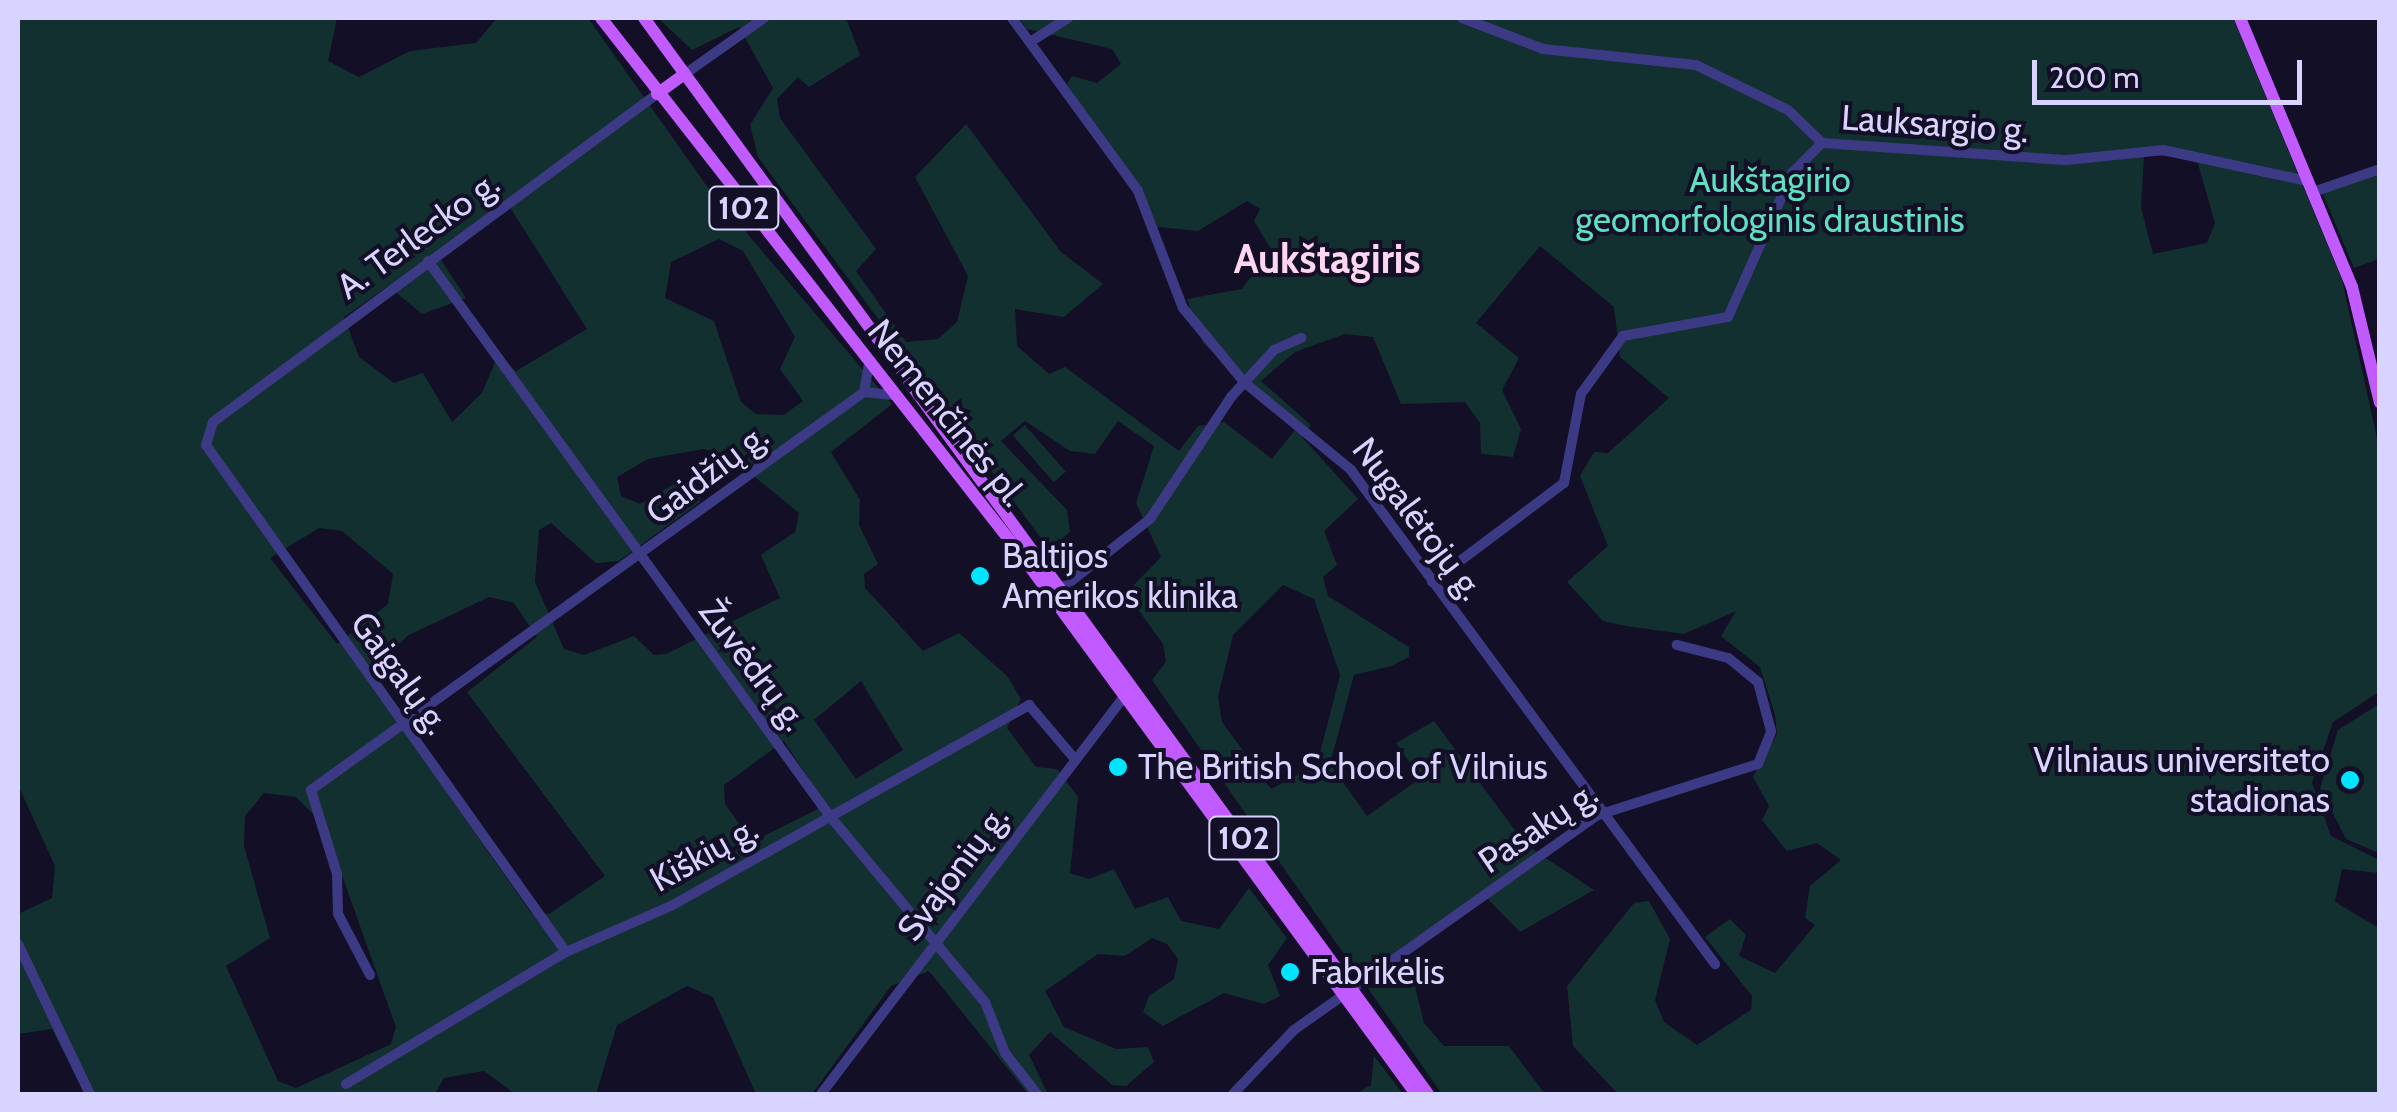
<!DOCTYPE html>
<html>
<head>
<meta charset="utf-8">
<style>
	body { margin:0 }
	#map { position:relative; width:2397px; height:1112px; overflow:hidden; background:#130f26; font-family:Cabin,sans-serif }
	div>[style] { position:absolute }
	.green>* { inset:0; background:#12302f; transform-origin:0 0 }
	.minor>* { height:10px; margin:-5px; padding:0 5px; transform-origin:5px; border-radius:5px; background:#3d3a85 }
	.major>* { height:12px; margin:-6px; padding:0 6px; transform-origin:6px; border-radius:6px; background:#c25bff }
	.dots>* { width:28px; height:28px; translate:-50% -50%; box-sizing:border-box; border:5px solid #130f26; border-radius:50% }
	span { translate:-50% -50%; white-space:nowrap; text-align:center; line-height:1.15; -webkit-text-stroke:8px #130f26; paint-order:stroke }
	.shield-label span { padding:2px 8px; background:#130f26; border:2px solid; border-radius:8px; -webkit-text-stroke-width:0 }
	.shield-label { font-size:32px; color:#d9d4ff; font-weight:700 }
	.street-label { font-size:35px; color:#d9d4ff }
	.park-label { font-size:35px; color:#5fe0c0 }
	.poi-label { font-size:35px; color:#d9d4ff }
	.left { translate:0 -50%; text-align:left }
	.right { translate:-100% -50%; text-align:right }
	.quarter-label { font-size:40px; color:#ffd6f0; font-weight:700 }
	.frame { position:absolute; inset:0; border:20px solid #d9d4ff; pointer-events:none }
	.scale { position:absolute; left:2032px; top:60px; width:270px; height:45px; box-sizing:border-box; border:5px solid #d9d4ff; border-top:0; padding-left:12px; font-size:30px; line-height:35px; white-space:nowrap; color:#d9d4ff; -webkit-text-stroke:8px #130f26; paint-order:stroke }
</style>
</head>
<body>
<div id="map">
	<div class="green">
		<i style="clip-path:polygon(evenodd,18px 18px,337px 18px,328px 61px,359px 77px,410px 51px,476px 43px,497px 18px,588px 18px,706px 185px,892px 404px,831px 452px,860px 500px,859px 525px,878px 564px,864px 574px,865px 588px,923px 651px,959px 633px,1007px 676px,1021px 699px,1007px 728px,1036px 767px,1057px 769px,1078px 797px,1070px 873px,1089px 879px,1114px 869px,1135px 909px,1168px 897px,1181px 921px,1219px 929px,1249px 888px,1287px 938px,1268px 965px,1280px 996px,1264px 1004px,1224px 993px,1163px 1026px,1143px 1012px,1149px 996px,1174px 979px,1178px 959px,1167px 944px,1152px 938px,1125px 956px,1098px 954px,1045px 991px,1064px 1027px,1116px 1049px,1148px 1047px,1154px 1062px,1126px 1086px,1112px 1085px,1050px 1032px,1029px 1055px,1048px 1094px,1028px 1094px,929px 971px,891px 986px,812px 1094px,756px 1094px,713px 997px,687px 986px,617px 1025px,596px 1094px,515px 1094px,484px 1071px,444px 1078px,435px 1094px,85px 1094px,52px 1029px,18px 1034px,18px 914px,52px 898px,55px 866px,18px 785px,18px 18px,506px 201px,587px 329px,516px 371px,498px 355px,482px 393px,452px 422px,423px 373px,394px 383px,359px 357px,344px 317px,388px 286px,422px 314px,466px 298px,436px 252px,506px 201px,18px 18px,719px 239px,743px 251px,795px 337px,780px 369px,803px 401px,784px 415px,756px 414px,741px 402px,714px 321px,665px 298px,671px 262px,719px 239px,18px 18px,703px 449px,728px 455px,799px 513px,795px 532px,761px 555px,780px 598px,666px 654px,654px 655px,634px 636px,584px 655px,564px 649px,535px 582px,539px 530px,551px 523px,596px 563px,619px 561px,700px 502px,701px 492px,679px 481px,640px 504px,621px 496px,617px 477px,648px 459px,703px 449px,18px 18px,319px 528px,342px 531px,393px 574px,388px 604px,337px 644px,270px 558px,319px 528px,18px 18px,489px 597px,514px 603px,537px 637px,467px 692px,605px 876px,549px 914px,531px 913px,367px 678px,407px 636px,489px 597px,18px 18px,861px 681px,903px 750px,856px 779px,814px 720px,861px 681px,18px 18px,784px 741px,826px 805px,752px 842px,725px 804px,724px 785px,784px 741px,18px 18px,264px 793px,296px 797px,324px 825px,396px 1027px,391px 1044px,296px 1088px,278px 1081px,226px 966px,270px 938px,244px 846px,245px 816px,264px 793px)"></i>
		<i style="clip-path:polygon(evenodd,658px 18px,846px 18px,860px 55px,809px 87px,798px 77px,777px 99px,780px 118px,876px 249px,856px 271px,906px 342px,938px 339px,957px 322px,968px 276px,915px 177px,966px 124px,1061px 252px,1103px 284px,1064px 317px,1015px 309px,1017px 346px,1049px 374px,1065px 367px,1179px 451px,1198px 426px,1224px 422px,1272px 459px,1295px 430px,1203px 343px,1187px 299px,1242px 289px,1271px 249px,1254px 221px,1260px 209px,1247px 201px,1198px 231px,1158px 227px,1067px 84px,1072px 76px,1097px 83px,1121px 64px,1112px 49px,1027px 29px,1019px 18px,2233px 18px,2342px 280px,2379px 447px,2379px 692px,2333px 722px,2312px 783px,2331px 836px,2379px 860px,2379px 873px,2342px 869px,2335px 902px,2379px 928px,2379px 1094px,1618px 1094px,1573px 1046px,1567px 986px,1634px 903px,1649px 901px,1670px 939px,1655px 1000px,1664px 1022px,1697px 1045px,1751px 1010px,1752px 996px,1705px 937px,1730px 919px,1746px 935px,1739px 956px,1775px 973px,1815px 925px,1805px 918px,1810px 886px,1841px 860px,1817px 843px,1787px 851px,1762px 820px,1769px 806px,1753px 777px,1777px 734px,1775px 715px,1760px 667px,1721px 636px,1736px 611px,1684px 634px,1626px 626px,1603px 621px,1567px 582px,1608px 546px,1580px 476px,1594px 452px,1608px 453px,1669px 398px,1620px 357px,1614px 307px,1540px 246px,1476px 323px,1519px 358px,1502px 390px,1521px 429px,1513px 457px,1481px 454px,1480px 423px,1465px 402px,1401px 404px,1373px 337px,1345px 334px,1295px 352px,1261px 381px,1311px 425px,1302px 437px,1358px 499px,1324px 531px,1337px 565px,1323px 577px,1328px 596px,1409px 647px,1409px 657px,1391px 666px,1354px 675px,1330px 764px,1367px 816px,1421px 778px,1396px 743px,1434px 721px,1526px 845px,1594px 890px,1520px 932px,1482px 893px,1405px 945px,1424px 1023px,1444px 1046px,1509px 1046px,1545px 1094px,1442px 1094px,1152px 680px,1166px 662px,1163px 644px,1126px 593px,1161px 557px,1136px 503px,1154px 446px,1118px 421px,1095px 454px,1070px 451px,1025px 421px,1001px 441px,1067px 510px,1070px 532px,1049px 549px,758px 157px,750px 125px,773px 88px,739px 27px,692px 50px,658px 18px,2144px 155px,2196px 157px,2215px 223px,2207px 243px,2153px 254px,2141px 207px,2144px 155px,658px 18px,1283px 585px,1314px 599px,1340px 675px,1317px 765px,1271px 789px,1222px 722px,1218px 697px,1233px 635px,1283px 585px)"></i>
		<i style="clip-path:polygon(2379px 172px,2379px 259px,2354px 268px,2322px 192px)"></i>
		<i style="left:1025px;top:425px;width:62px;height:16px;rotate:49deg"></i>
		<i style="clip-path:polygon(2379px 704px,2380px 704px,2379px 853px,2346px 839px,2320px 788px,2338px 730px)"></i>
		<i style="clip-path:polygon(1374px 1056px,1403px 1094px,1355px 1094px,1371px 1085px)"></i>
	</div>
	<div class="minor">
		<i style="left:1012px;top:18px;width:214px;rotate:53.9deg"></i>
		<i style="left:1138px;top:191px;width:125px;rotate:69deg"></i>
		<i style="left:1183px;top:308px;width:96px;rotate:50.5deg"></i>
		<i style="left:1244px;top:382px;width:139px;rotate:39.4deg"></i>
		<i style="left:1351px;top:470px;width:614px;rotate:53.62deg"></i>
		<i style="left:1462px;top:18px;width:87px;rotate:20.9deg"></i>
		<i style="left:1543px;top:49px;width:154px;rotate:6deg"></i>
		<i style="left:1696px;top:65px;width:102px;rotate:26.1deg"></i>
		<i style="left:1788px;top:110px;width:47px;rotate:44.1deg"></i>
		<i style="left:1822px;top:143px;width:246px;rotate:4deg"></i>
		<i style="left:2067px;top:160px;width:97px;rotate:-5.9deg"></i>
		<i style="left:2163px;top:150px;width:148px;rotate:12.1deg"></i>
		<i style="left:1030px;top:42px;width:45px;rotate:-32.3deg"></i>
		<i style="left:685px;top:74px;width:97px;rotate:-35.3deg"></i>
		<i style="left:2313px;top:192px;width:71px;rotate:-18.9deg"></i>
		<i style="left:428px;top:261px;width:684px;rotate:54.1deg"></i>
		<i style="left:829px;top:815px;width:244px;rotate:50.2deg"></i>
		<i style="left:985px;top:1002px;width:55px;rotate:68.6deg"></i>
		<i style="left:1005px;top:1053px;width:52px;rotate:52deg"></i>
		<i style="left:864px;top:392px;width:29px;rotate:6deg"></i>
		<i style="left:864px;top:392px;width:28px;rotate:-80deg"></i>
		<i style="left:1432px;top:582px;width:165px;rotate:-36.9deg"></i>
		<i style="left:1564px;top:483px;width:91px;rotate:-79.2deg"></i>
		<i style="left:1581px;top:394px;width:72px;rotate:-54.1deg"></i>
		<i style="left:1623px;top:336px;width:107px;rotate:-10.3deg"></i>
		<i style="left:1728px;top:317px;width:158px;rotate:-66deg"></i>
		<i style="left:1792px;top:173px;width:42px;rotate:-45deg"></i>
		<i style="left:1061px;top:589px;width:113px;rotate:-38.2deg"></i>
		<i style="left:1150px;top:519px;width:146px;rotate:-56.4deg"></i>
		<i style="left:1231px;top:397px;width:64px;rotate:-47.5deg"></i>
		<i style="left:1274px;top:350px;width:30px;rotate:-24deg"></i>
		<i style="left:18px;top:944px;width:166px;rotate:64.4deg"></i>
		<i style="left:566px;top:952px;width:622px;rotate:-125.38deg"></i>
		<i style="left:206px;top:445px;width:24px;rotate:-73deg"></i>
		<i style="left:213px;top:422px;width:552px;rotate:-36.45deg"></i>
		<i style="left:370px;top:975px;width:69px;rotate:-117.7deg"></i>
		<i style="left:338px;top:914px;width:40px;rotate:-91.4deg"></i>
		<i style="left:337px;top:874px;width:88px;rotate:-107.2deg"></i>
		<i style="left:311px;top:790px;width:681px;rotate:-35.74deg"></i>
		<i style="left:346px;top:1084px;width:257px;rotate:-31deg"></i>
		<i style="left:566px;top:952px;width:115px;rotate:-23.7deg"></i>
		<i style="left:671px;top:906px;width:411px;rotate:-29.3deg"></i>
		<i style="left:1029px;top:705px;width:70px;rotate:49.7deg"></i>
		<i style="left:821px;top:1094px;width:503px;rotate:-52.67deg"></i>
		<i style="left:1233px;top:1094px;width:88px;rotate:-46.4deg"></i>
		<i style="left:1294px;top:1030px;width:372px;rotate:-35.3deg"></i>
		<i style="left:1598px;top:815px;width:168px;rotate:-17.7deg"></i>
		<i style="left:1758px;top:764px;width:35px;rotate:-68deg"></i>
		<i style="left:1771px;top:731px;width:51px;rotate:-104.9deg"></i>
		<i style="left:1758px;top:682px;width:38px;rotate:-141deg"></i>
		<i style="left:1728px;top:658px;width:53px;rotate:-165.7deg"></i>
	</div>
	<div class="major">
		<i style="left:601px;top:18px;width:683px;rotate:51.96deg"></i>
		<i style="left:1022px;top:556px;width:667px;rotate:53.78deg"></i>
		<i style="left:644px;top:18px;width:1331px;rotate:53.92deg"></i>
		<i style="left:2240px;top:18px;width:291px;rotate:67.4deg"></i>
		<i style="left:2352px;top:287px;width:119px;rotate:76.4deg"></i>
		<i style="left:657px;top:94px;width:34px;rotate:-36deg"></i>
	</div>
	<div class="dots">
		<i style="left:980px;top:576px;background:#00e5ff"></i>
		<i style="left:1118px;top:767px;background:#00e5ff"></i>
		<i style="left:2350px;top:780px;background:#00e5ff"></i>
		<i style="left:1290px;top:972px;background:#00e5ff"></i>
	</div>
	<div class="shield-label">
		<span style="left:744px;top:208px">102</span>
		<span style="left:1244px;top:838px">102</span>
	</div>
	<div class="street-label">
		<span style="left:1935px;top:124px;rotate:4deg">Lauksargio g.</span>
		<span style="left:418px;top:235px;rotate:-36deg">A. Terlecko g.</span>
		<span style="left:947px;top:413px;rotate:51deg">Nemenčinės pl.</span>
		<span style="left:707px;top:474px;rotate:-37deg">Gaidžių g.</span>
		<span style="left:1418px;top:519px;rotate:53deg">Nugalėtojų g.</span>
		<span style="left:753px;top:665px;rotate:53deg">Žuvėdrų g.</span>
		<span style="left:400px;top:673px;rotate:54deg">Gaigalų g.</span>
		<span style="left:1538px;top:827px;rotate:-34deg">Pasakų g.</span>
		<span style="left:704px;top:854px;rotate:-29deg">Kiškių g.</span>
		<span style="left:953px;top:873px;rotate:-53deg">Svajonių g.</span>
	</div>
	<div class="park-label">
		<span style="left:1770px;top:200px">Aukštagirio<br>geomorfologinis draustinis</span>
	</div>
	<div class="poi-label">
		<span class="left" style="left:1002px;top:576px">Baltijos<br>Amerikos klinika</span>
		<span class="right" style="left:2330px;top:780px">Vilniaus universiteto<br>stadionas</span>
		<span class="left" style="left:1138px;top:767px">The British School of Vilnius</span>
		<span class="left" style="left:1310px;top:972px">Fabrikėlis</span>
	</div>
	<div class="quarter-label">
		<span style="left:1327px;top:259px">Aukštagiris</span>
	</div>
	<div class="frame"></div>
	<div class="scale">200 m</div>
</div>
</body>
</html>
